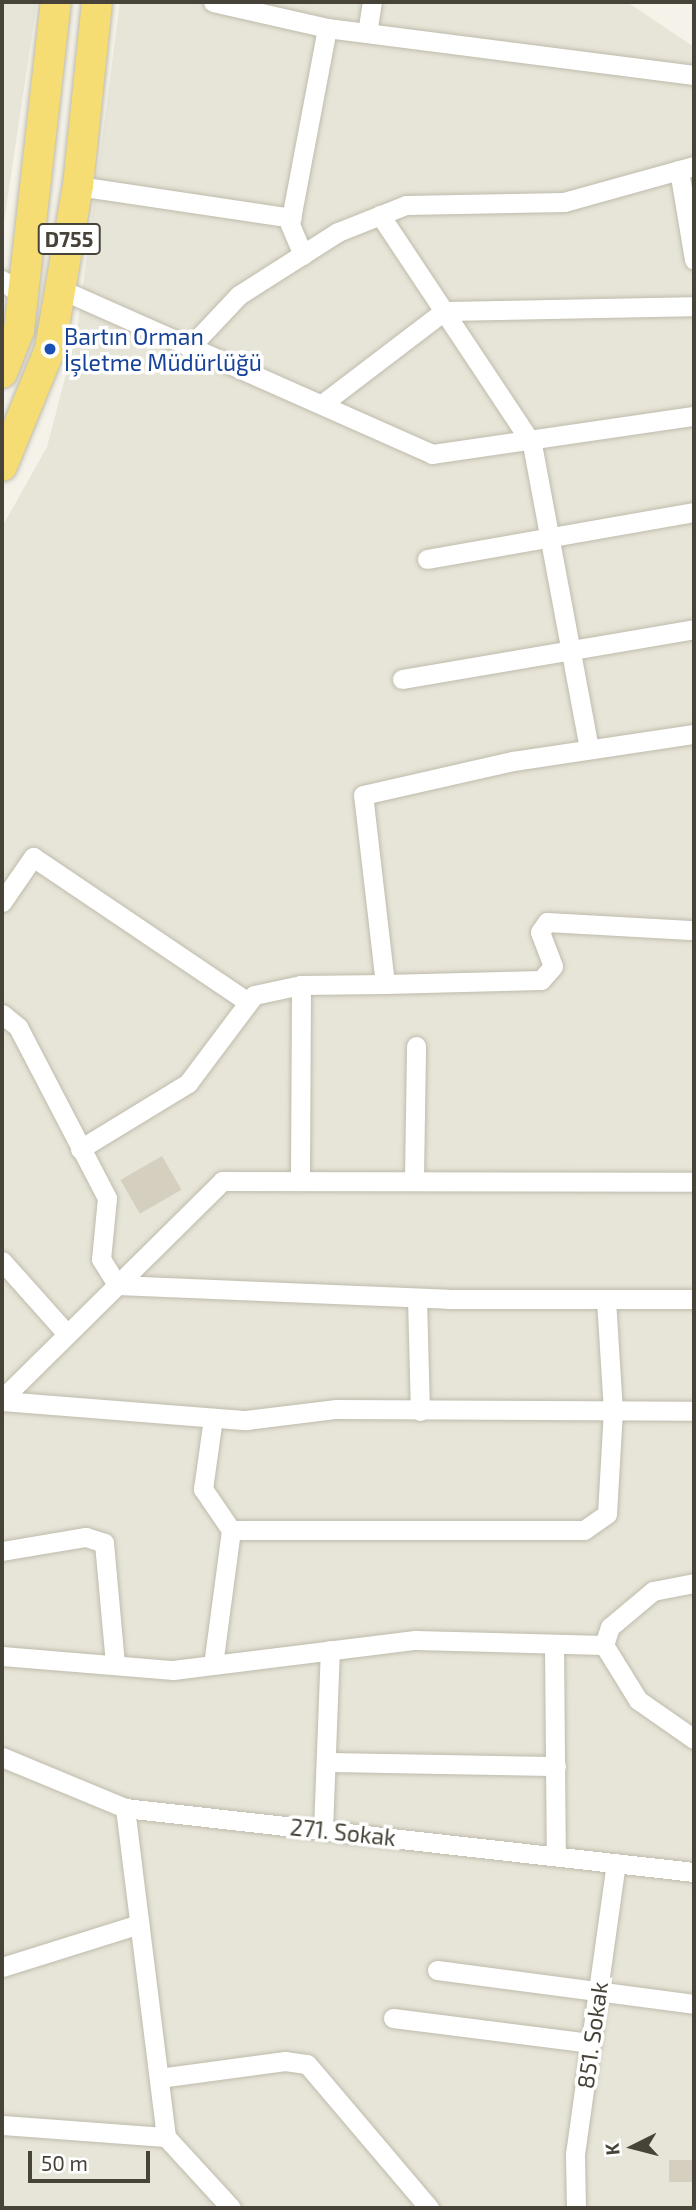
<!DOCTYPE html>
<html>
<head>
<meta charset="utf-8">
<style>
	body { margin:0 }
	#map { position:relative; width:696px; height:2210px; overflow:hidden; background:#f4f2e9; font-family:"Exo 2",sans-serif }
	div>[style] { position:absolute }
	.residential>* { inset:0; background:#e7e5d8 }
	.building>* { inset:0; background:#d5cfbf; transform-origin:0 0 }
	.roads { filter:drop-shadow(0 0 2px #bfbbac) drop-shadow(0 0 2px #bfbbac) }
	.minor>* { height:19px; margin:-9.5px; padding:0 9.5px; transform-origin:9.5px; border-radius:9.5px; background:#fff }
	.highway>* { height:30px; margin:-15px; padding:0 15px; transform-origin:15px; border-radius:15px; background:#f5dd74 }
	.dots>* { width:19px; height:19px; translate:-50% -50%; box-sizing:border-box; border:4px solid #fff; border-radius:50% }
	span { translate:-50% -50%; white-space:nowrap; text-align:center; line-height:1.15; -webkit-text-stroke:7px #fff; paint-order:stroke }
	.shield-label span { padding:2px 5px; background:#fff; border:2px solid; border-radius:5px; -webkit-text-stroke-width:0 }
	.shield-label { font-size:21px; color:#474338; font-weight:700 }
	.transit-label { font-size:23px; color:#164399 }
	.left { translate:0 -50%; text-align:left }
	.street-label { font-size:23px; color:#474338 }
	.frame { position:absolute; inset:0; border:4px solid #474338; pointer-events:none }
	.north { position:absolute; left:598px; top:2112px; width:70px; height:70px; -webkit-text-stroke:5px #fff; paint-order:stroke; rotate:264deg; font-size:19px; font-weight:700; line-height:28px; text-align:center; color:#474338 }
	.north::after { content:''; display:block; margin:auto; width:24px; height:32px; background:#474338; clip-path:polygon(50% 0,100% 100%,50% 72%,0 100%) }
	.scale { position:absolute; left:28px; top:2151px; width:122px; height:32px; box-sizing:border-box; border:4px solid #474338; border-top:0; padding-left:9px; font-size:21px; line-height:24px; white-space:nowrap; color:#474338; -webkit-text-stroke:5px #fff; paint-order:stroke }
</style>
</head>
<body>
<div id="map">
	<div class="residential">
		<i style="clip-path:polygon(2px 2px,37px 2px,2px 235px)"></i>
		<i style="clip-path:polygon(120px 2px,627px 2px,694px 47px,694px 2208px,2px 2208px,2px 527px,47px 447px,77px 332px)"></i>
	</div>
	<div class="building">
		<i style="left:162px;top:1156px;width:39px;height:48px;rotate:60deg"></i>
		<i style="left:669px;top:2160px;width:25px;height:22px"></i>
	</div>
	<div class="roads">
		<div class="minor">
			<i style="left:213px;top:2px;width:117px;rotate:12.8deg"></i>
			<i style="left:327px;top:28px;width:370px;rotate:7.3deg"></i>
			<i style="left:367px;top:33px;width:31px;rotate:-81deg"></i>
			<i style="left:679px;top:170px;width:91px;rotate:80.5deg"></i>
			<i style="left:78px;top:186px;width:216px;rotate:8.5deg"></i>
			<i style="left:380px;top:215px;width:275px;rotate:56.4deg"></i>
			<i style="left:532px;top:444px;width:310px;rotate:79.4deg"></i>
			<i style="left:303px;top:255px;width:34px;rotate:-113deg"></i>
			<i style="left:290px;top:224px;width:199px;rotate:-79.3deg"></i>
			<i style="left:2px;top:280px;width:27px;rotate:39deg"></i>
			<i style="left:60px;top:289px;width:407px;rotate:23.9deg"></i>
			<i style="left:432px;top:454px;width:265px;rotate:-8.3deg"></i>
			<i style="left:189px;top:348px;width:73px;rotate:-46.7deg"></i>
			<i style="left:239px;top:295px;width:117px;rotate:-32.5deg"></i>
			<i style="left:338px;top:232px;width:73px;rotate:-21.7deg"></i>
			<i style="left:406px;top:205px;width:158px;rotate:-1.1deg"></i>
			<i style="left:564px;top:202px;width:135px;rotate:-15.5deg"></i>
			<i style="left:322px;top:404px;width:153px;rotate:-37.3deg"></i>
			<i style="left:444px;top:311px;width:250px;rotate:-1.1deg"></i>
			<i style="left:427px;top:559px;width:271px;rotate:-10deg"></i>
			<i style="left:402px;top:679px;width:296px;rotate:-9.7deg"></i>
			<i style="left:2px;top:902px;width:55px;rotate:-55.4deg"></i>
			<i style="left:33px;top:857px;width:256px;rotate:34deg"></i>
			<i style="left:385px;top:984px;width:156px;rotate:-1.5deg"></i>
			<i style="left:541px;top:980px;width:18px;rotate:-49deg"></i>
			<i style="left:553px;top:966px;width:36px;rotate:-111deg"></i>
			<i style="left:540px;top:932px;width:12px;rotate:-55deg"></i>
			<i style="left:547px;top:922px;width:143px;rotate:3.2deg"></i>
			<i style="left:2px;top:1014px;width:21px;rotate:39deg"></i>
			<i style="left:18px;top:1027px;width:193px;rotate:62.5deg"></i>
			<i style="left:107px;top:1198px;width:61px;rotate:95.6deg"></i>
			<i style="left:101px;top:1259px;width:31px;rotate:58deg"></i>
			<i style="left:117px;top:1285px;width:331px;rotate:2.4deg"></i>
			<i style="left:448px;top:1299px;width:246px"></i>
			<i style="left:80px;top:1149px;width:127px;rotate:-31.4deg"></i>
			<i style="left:188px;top:1083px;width:110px;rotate:-53.1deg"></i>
			<i style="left:254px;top:995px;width:48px;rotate:-12deg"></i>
			<i style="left:301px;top:985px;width:84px;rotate:-0.7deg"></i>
			<i style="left:385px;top:984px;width:190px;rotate:-96.6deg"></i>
			<i style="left:363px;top:795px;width:154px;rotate:-12.8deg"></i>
			<i style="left:513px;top:761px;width:183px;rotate:-8.5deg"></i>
			<i style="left:300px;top:1177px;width:192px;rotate:-89.7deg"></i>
			<i style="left:414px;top:1178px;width:132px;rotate:-89.1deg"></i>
			<i style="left:2px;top:1261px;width:98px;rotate:48.3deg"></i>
			<i style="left:417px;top:1298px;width:113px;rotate:88.5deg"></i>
			<i style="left:2px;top:1399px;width:310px;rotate:-44.7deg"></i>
			<i style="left:222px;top:1181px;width:472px;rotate:0.1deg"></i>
			<i style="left:2px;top:1401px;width:245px;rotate:4.5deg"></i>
			<i style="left:246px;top:1420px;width:91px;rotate:-7deg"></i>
			<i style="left:336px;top:1409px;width:357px;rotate:0.3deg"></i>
			<i style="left:231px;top:1530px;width:353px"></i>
			<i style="left:584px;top:1530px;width:28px;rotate:-35deg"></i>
			<i style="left:607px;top:1514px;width:103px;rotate:-86.7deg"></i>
			<i style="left:613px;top:1411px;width:112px;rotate:-93.6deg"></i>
			<i style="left:2px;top:1551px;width:85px;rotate:-9.5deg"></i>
			<i style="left:86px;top:1537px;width:19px;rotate:18deg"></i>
			<i style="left:104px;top:1543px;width:122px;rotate:84.8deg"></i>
			<i style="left:554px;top:1644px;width:212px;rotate:89.5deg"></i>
			<i style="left:604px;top:1645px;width:65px;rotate:58.3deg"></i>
			<i style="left:638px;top:1700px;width:68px;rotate:34.9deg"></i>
			<i style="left:2px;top:1656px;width:172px;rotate:4.7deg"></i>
			<i style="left:173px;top:1670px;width:244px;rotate:-7.1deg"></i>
			<i style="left:415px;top:1640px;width:189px;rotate:1.5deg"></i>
			<i style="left:604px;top:1645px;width:19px;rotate:-72deg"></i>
			<i style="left:610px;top:1627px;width:56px;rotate:-39.9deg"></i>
			<i style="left:653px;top:1591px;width:42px;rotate:-11deg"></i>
			<i style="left:213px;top:1665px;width:136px;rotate:-82.4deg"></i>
			<i style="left:231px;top:1530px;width:50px;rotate:-124.3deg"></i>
			<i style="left:203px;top:1489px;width:72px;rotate:-82deg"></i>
			<i style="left:2px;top:1757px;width:133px;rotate:22.5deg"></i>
			<i style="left:125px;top:1808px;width:573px;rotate:6.42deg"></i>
			<i style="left:326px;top:1762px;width:230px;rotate:1deg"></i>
			<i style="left:125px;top:1808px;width:332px;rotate:82.9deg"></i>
			<i style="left:323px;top:1830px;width:180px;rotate:-87.8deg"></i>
			<i style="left:2px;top:1967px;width:144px;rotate:-17.4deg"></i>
			<i style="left:437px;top:1970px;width:259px;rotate:7.5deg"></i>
			<i style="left:393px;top:2018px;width:200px;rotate:7.2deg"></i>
			<i style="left:159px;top:2078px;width:127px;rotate:-7.7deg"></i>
			<i style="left:285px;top:2061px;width:22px;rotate:8deg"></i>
			<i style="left:307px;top:2064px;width:189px;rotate:49.7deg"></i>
			<i style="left:2px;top:2125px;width:164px;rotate:4.2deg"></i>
			<i style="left:166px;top:2137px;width:96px;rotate:47.5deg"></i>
			<i style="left:576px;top:2208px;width:54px;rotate:-91.1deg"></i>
			<i style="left:575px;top:2154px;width:294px;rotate:-82deg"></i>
		</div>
		<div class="highway">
			<i style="left:2px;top:373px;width:46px;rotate:-68.4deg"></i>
			<i style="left:19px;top:330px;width:330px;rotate:-83.6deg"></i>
			<i style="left:2px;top:466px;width:126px;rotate:-67.7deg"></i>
			<i style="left:50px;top:349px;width:165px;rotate:-80.3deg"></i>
			<i style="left:78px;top:186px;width:185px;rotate:-84.1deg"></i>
		</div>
	</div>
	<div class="dots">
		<i style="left:50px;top:349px;background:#1a4fb4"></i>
	</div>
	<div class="shield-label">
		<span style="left:69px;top:239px">D755</span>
	</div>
	<div class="transit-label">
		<span class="left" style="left:64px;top:349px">Bartın Orman<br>İşletme Müdürlüğü</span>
	</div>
	<div class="street-label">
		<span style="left:343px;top:1832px;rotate:6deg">271. Sokak</span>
		<span style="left:592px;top:2035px;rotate:-82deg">851. Sokak</span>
	</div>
	<div class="frame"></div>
	<div class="north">K</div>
	<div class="scale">50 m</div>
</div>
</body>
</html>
